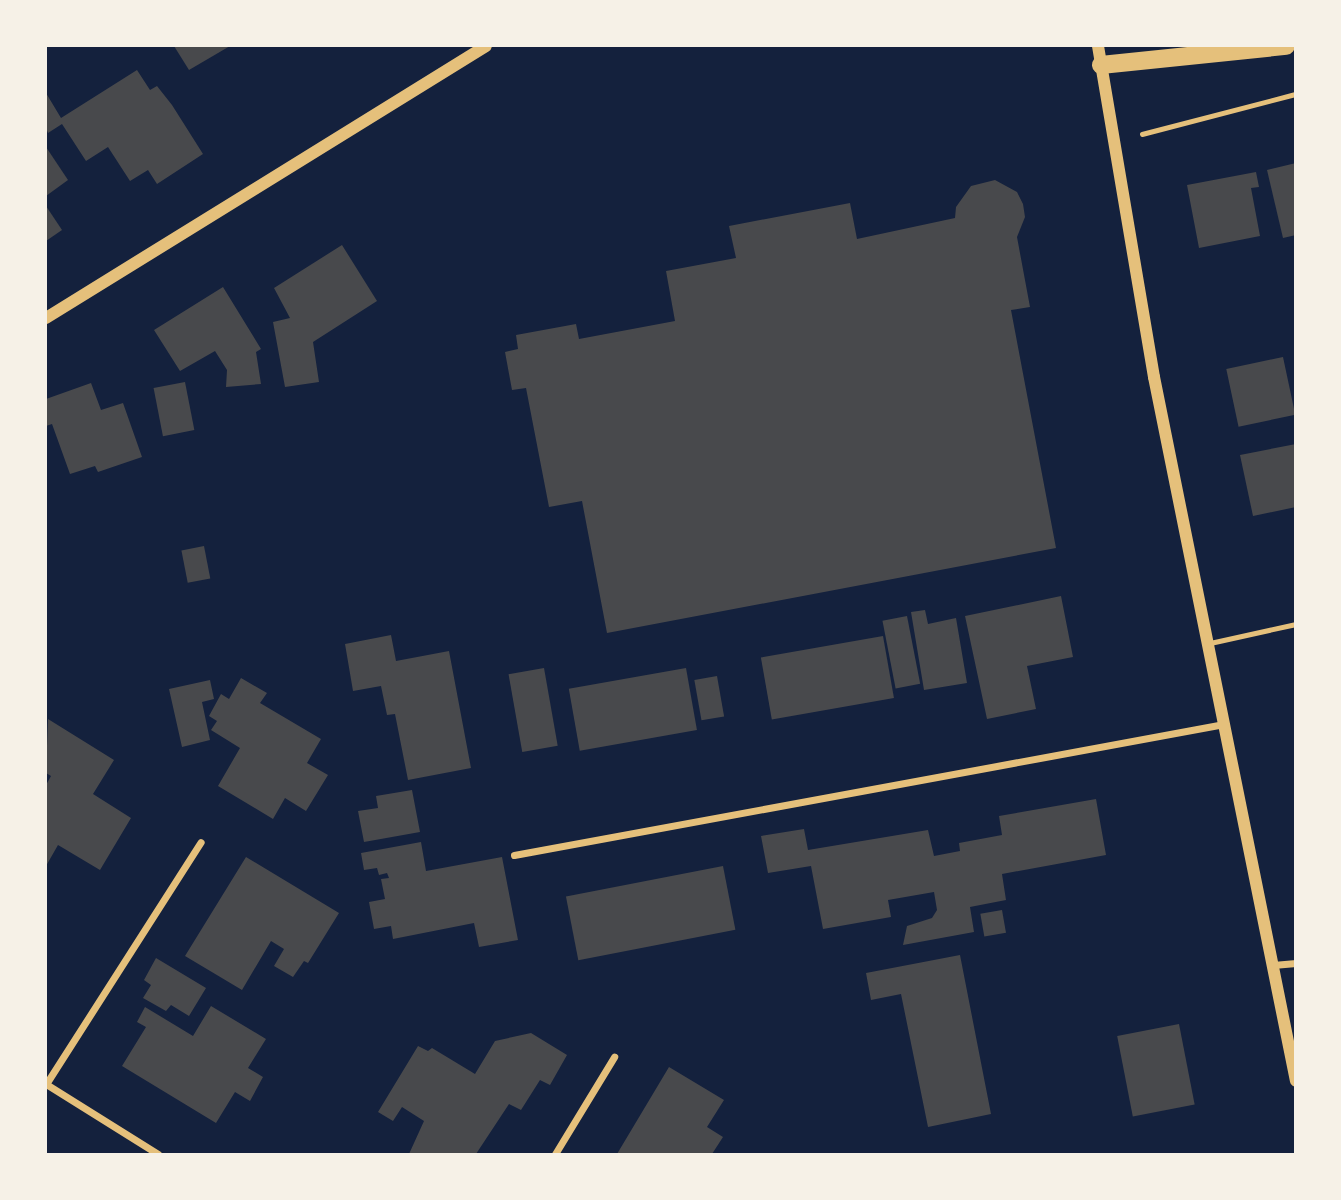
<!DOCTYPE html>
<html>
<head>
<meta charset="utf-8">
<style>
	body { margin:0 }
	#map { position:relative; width:1341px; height:1200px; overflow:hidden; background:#14213d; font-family:"Roboto Condensed",sans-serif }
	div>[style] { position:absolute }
	.building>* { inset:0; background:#48494c; transform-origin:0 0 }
	.path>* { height:4.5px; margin:-2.25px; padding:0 2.25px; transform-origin:2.25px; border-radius:2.25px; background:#e5c07b }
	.service>* { height:5px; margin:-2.5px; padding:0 2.5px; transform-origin:2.5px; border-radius:2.5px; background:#e5c07b }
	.minor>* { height:7px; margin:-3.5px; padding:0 3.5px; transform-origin:3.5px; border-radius:3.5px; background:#e5c07b }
	.tertiary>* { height:12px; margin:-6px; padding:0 6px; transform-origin:6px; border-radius:6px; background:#e5c07b }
	.primary>* { height:18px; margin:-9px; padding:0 9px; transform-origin:9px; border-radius:9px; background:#e5c07b }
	span { translate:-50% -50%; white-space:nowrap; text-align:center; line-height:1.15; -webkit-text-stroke:6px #f6f1e7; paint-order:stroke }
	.frame { position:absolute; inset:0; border:47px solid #f6f1e7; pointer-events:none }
</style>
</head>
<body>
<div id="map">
	<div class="building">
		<i style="clip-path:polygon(174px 46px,230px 46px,189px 70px)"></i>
		<i style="clip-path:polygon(137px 70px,150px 90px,157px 86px,172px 105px,203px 154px,157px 184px,148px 170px,130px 181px,108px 147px,86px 161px,62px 124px,48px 133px,46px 128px,46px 93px,61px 118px)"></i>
		<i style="clip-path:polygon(46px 147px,68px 180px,46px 196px)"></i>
		<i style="clip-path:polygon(1296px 163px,1296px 235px,1283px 238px,1267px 170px)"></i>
		<i style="clip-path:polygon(1256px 172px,1259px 187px,1251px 188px,1260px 236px,1199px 248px,1187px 185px)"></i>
		<i style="clip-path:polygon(995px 180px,1017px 192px,1023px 204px,1025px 217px,1017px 237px,1030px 307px,1011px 310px,1056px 548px,607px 633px,582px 501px,549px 507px,526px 388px,512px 390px,505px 352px,518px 349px,516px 335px,576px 324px,579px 339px,675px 321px,666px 271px,736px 258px,729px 226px,850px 203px,857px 239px,955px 218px,956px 207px,971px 186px)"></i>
		<i style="clip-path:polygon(46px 206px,62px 230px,46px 241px)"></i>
		<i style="clip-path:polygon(342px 245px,377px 301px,313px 342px,319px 382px,285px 387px,273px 322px,290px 318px,274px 288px)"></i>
		<i style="clip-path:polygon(223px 287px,261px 349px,256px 352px,261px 384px,226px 387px,227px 370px,215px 351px,180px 371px,154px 330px)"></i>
		<i style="left:1283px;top:357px;width:59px;height:58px;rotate:78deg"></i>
		<i style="left:185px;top:382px;width:49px;height:32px;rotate:79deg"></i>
		<i style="clip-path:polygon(91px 383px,101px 410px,123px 403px,142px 457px,98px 472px,95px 466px,70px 474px,52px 424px,46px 426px,46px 399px)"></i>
		<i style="clip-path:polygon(1296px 444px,1296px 507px,1253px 516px,1240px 455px)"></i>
		<i style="left:204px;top:546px;width:33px;height:23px;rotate:79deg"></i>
		<i style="clip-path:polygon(1061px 596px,1073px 657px,1027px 666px,1036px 709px,987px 719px,965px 616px)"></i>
		<i style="clip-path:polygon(925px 610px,928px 624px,956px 618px,967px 683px,924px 690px,911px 612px)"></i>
		<i style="left:907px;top:616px;width:69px;height:25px;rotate:79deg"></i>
		<i style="clip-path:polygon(391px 635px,396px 661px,449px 651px,471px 768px,408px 780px,395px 714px,387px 715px,381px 686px,353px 691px,345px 644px)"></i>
		<i style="left:883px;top:636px;width:63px;height:124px;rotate:80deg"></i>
		<i style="left:544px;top:668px;width:79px;height:36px;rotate:80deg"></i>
		<i style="left:686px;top:668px;width:63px;height:119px;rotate:80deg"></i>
		<i style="left:717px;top:676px;width:41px;height:23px;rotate:80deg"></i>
		<i style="clip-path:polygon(241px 678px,267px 693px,260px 703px,321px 739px,307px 763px,328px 775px,306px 811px,285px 798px,273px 819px,218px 786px,240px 748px,211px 730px,217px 721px,209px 716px,221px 694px,229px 699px)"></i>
		<i style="clip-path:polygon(210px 680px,214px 699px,202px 702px,210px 740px,182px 747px,169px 689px)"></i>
		<i style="clip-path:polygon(48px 719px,114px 760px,93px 794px,131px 818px,100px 870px,58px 845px,46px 866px,46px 785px,51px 776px,46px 773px)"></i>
		<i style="clip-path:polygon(412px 790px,420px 832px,364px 842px,358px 811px,378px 808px,376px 796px)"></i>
		<i style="clip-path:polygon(1096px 799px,1106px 855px,1002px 874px,1006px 900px,970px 907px,974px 932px,903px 945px,907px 926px,932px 918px,937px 910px,934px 892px,888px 900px,891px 917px,823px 929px,811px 866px,768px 873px,761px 836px,804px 829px,808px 850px,928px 830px,934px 856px,960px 851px,959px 843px,1002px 835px,999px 816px)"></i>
		<i style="clip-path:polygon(421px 842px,426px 871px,502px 857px,518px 940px,479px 947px,474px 923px,393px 939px,391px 926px,374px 929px,369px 902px,385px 899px,381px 879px,389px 878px,387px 873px,379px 875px,377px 868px,364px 870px,361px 853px)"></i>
		<i style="clip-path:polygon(246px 857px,339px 913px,308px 963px,304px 961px,293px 977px,274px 966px,284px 949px,271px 941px,242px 990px,185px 956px)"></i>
		<i style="left:723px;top:866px;width:65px;height:160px;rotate:79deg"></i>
		<i style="left:1002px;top:910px;width:23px;height:22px;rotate:80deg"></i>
		<i style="clip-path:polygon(960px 955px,991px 1114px,928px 1127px,901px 994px,871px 1000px,866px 973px)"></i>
		<i style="clip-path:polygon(156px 958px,206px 988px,189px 1016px,171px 1005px,166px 1011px,143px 998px,151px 985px,144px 980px)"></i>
		<i style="clip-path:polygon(211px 1006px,266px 1039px,248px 1068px,263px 1077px,250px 1101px,235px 1092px,216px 1123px,122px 1066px,146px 1027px,137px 1022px,145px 1007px,193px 1036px)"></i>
		<i style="left:1179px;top:1024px;width:82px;height:63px;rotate:79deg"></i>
		<i style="clip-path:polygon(531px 1033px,567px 1055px,550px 1085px,540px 1080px,521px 1110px,509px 1104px,476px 1154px,409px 1154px,424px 1121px,402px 1107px,393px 1121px,378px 1112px,418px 1046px,428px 1051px,432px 1048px,475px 1074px,495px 1041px)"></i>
		<i style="clip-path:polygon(669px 1067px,724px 1100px,707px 1127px,723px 1137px,712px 1154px,617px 1154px)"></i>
	</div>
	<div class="path">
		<i style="left:1142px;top:134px;width:159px;rotate:-14.6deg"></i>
	</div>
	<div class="service">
		<i style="left:1210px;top:643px;width:88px;rotate:-12.5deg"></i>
	</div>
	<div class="minor">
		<i style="left:514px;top:855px;width:722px;rotate:-10.45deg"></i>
		<i style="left:1273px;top:965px;width:23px;rotate:-5deg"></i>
		<i style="left:46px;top:1084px;width:287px;rotate:-57.4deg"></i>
		<i style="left:46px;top:1084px;width:132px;rotate:32deg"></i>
		<i style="left:555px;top:1154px;width:114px;rotate:-58.7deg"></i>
	</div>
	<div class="tertiary">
		<i style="left:1098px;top:46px;width:336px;rotate:80.4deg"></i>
		<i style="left:1154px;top:377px;width:718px;rotate:78.6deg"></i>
		<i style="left:46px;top:318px;width:517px;rotate:-31.72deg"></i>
	</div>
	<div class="primary">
		<i style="left:1101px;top:65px;width:186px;rotate:-5.9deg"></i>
	</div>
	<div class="frame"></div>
</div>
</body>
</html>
